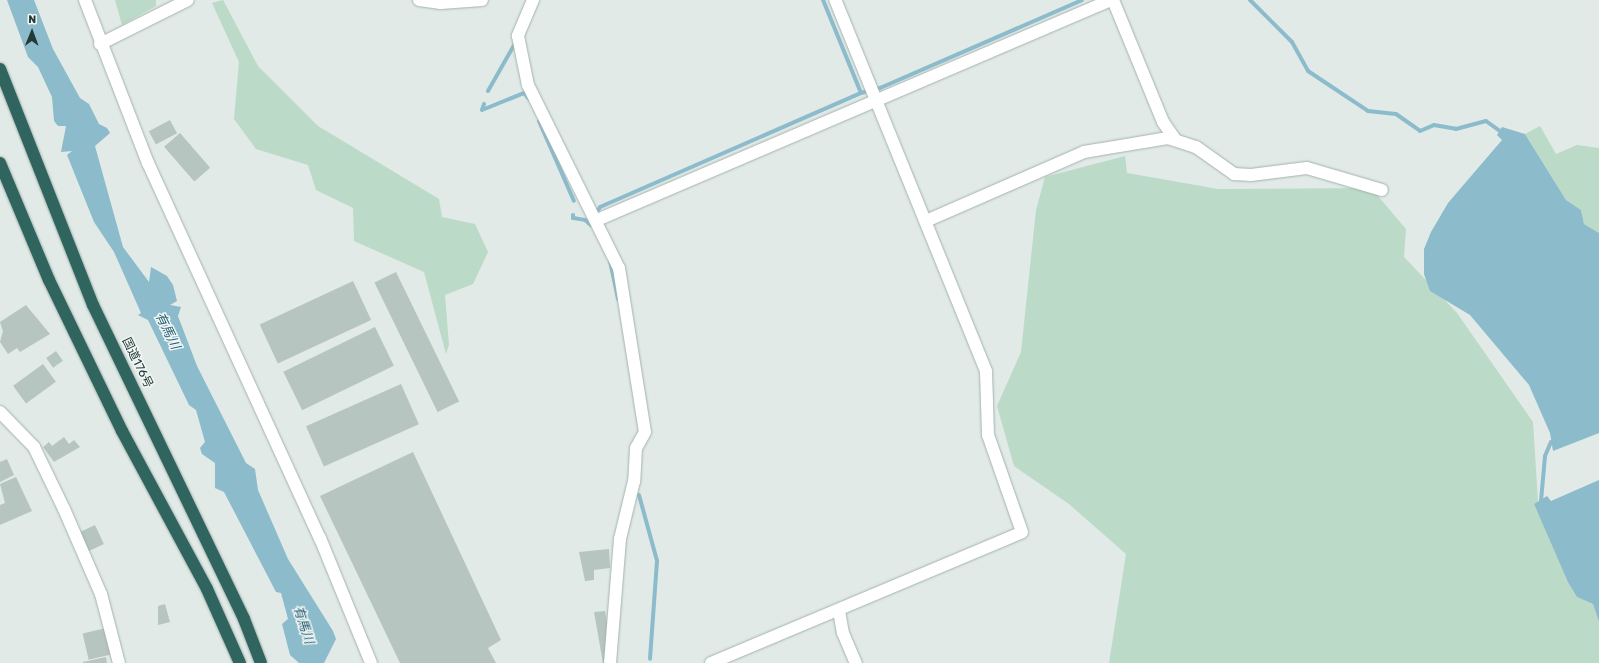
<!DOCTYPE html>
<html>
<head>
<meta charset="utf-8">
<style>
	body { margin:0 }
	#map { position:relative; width:1599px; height:663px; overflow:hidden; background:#e1eae7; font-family:Rubik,"Noto Sans JP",sans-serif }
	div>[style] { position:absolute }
	.green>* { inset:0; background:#bbdac7 }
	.water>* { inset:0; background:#8cbbcc }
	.stream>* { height:4px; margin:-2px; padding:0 2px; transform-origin:2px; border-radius:2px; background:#8cbbcc }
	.building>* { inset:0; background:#b6c5c0; transform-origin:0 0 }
	.roads { filter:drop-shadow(0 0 1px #a4b2ae) drop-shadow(0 0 1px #a4b2ae) }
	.street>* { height:12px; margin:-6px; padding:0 6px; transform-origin:6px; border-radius:6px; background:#fff }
	.secondary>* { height:12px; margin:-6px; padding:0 6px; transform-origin:6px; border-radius:6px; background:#fff }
	.highway>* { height:12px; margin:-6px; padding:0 6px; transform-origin:6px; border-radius:6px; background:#30645f }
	span { translate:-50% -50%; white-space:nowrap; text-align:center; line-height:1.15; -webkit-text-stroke:3px #f1f7f5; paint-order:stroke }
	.street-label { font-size:12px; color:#223a36 }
	.water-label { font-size:13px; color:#215b71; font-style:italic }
	.north { position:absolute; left:12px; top:12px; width:40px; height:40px; -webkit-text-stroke:3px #f1f7f5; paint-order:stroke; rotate:1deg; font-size:11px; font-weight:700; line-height:16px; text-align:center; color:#223a36 }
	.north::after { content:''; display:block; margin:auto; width:14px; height:18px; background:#223a36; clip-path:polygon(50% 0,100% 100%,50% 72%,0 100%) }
</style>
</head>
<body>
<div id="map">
	<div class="green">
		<i style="clip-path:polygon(115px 0,156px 0,156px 6px,122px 25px)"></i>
		<i style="clip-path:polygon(223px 0,258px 66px,318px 126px,439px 199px,442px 217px,475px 224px,488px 252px,473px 284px,445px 295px,449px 345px,446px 354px,424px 272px,354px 241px,353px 208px,316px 190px,308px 165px,256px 149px,234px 119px,239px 62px,212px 3px)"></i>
		<i style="clip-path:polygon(1540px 126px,1556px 154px,1577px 145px,1599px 148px,1599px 233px,1584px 224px,1581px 210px,1566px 200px,1532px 145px,1525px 134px)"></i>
		<i style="clip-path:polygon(1125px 156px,1127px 173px,1218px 189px,1371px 188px,1406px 229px,1404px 257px,1457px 313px,1533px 422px,1538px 502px,1534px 504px,1577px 597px,1593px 604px,1599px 622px,1599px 663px,1109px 663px,1126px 554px,1069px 504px,1014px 466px,997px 406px,1021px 352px,1036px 210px,1045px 177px)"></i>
	</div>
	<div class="water">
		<i style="clip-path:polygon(7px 0,34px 0,53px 49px,80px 98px,89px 104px,99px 124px,107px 128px,110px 133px,95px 146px,123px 247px,149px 282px,151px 267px,167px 276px,173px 285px,177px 301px,170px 305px,181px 307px,178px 316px,197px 366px,246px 463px,255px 469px,258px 490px,288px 559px,333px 631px,336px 639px,324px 663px,299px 663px,290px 655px,282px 624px,288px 619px,281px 593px,276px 592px,224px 492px,215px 488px,215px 463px,202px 454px,200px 448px,205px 442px,196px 410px,189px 405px,148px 320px,138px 315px,141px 313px,114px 252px,94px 222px,67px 155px,72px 151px,61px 152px,66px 126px,58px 126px,54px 121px,52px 97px,38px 67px,28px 57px)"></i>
		<i style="clip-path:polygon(1502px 127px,1525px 134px,1566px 200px,1581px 210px,1584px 224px,1599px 233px,1599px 433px,1553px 451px,1550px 433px,1529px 385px,1470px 315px,1430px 291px,1424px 274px,1424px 249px,1431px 232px,1448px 203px,1502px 140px,1497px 135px)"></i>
		<i style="clip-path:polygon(1599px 480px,1599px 622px,1593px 604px,1577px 597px,1568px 582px,1534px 504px,1547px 496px,1551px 501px)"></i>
	</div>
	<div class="stream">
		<i style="left:1250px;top:0;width:59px;rotate:45deg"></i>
		<i style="left:1292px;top:42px;width:33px;rotate:61deg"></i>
		<i style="left:1308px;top:71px;width:72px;rotate:33.7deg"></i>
		<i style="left:1368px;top:111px;width:28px;rotate:6deg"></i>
		<i style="left:1396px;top:114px;width:29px;rotate:35deg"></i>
		<i style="left:1420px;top:131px;width:15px;rotate:-23deg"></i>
		<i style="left:1434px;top:125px;width:22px;rotate:10deg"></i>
		<i style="left:1456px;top:129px;width:31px;rotate:-15deg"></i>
		<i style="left:1486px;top:121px;width:17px;rotate:36deg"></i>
		<i style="left:488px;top:91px;width:59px;rotate:-60.4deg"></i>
		<i style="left:861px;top:93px;width:20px;rotate:-15deg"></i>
		<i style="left:880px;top:88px;width:220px;rotate:-23.5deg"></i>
		<i style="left:484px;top:104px;width:6px;rotate:108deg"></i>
		<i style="left:482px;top:110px;width:45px;rotate:-22deg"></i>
		<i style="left:524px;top:93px;width:9px;rotate:49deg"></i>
		<i style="left:539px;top:121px;width:87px;rotate:66.4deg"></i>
		<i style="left:573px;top:215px;width:3px;rotate:90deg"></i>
		<i style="left:573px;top:218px;width:12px;rotate:9deg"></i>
		<i style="left:585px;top:220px;width:8px;rotate:40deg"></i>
		<i style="left:589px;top:223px;width:19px;rotate:-55deg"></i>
		<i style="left:600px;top:207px;width:285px;rotate:-23.6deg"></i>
		<i style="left:861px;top:93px;width:100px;rotate:-112.2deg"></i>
		<i style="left:610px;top:261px;width:39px;rotate:78deg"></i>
		<i style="left:639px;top:495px;width:68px;rotate:74.7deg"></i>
		<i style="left:657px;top:561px;width:98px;rotate:94.1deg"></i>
		<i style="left:1541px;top:501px;width:45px;rotate:-84.9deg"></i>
		<i style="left:1545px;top:456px;width:15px;rotate:-67deg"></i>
	</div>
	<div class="building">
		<i style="left:170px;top:120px;width:15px;height:24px;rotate:62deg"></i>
		<i style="left:180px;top:133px;width:46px;height:21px;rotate:49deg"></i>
		<i style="left:396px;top:272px;width:144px;height:24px;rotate:64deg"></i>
		<i style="left:353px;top:281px;width:43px;height:103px;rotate:65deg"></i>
		<i style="clip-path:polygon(26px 305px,50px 334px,20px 352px,17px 348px,8px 354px,0 342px,3px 331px,0 322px)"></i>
		<i style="left:375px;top:327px;width:43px;height:102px;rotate:64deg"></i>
		<i style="left:56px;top:351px;width:12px;height:12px;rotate:55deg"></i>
		<i style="left:43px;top:364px;width:22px;height:37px;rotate:54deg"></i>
		<i style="left:401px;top:384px;width:44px;height:104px;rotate:66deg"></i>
		<i style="clip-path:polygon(64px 437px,69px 444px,74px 440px,80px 447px,54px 462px,43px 447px,49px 442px,52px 446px)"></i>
		<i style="clip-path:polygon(413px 452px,501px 640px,488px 648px,496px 663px,400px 663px,320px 496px)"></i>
		<i style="clip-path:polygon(7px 459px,14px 475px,0 482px,0 462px)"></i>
		<i style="clip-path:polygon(16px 477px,32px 511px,0 525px,0 505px,5px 503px,0 484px)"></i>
		<i style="left:95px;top:525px;width:21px;height:17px;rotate:65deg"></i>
		<i style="clip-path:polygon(609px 549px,610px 568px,594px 570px,594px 580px,585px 581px,579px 552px)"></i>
		<i style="clip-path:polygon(165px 604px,170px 622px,158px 625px,158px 606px)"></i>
		<i style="clip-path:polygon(605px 611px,608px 629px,606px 662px,603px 663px,594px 612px)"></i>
		<i style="left:106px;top:628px;width:27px;height:24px;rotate:77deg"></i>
		<i style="clip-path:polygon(106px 657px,107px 663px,83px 663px,83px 662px)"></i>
	</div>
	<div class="roads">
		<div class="street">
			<i style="left:441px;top:0;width:3px;rotate:90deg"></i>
			<i style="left:441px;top:3px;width:41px;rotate:-4.2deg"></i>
			<i style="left:533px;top:0;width:39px;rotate:113deg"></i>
			<i style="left:518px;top:36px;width:50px;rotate:78.5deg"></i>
			<i style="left:528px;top:85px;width:204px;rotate:63.6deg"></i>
			<i style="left:619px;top:268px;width:166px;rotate:81deg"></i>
			<i style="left:645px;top:432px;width:18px;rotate:119deg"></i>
			<i style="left:636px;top:448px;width:33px;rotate:93deg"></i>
			<i style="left:634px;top:481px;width:60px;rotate:103.6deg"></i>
			<i style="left:620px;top:539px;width:124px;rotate:94.6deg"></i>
			<i style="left:1113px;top:0;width:132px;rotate:67.7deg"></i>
			<i style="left:1163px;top:122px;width:21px;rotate:55deg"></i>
			<i style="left:597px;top:220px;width:559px;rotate:-23.17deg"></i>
			<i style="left:926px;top:221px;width:172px;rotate:-23.6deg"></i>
			<i style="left:1084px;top:152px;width:85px;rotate:-9.5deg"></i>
			<i style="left:1168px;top:138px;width:29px;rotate:18deg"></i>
			<i style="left:1196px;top:147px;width:47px;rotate:35.4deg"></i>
			<i style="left:1234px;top:174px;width:17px;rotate:3deg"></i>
			<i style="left:1251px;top:175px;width:56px;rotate:-7.1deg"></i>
			<i style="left:1307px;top:168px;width:78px;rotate:16.3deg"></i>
			<i style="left:0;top:412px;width:49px;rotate:45.8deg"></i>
			<i style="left:34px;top:447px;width:69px;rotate:64.2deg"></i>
			<i style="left:64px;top:509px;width:93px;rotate:66.5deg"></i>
			<i style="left:101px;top:594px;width:71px;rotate:75.4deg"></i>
			<i style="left:839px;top:611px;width:22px;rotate:80deg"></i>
			<i style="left:843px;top:633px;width:33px;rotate:67deg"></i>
			<i style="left:711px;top:663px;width:337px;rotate:-22.8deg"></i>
			<i style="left:1022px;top:532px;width:103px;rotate:-109.3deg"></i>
			<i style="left:988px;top:435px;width:64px;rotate:-91.8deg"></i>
			<i style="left:986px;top:371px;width:401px;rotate:-112.1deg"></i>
		</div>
		<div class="secondary">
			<i style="left:85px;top:0;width:175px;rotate:68.9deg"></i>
			<i style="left:148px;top:163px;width:413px;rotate:65.4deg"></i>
			<i style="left:320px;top:538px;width:135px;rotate:67.8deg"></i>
			<i style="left:419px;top:0;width:22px;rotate:8deg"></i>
			<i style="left:100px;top:44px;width:98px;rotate:-26.6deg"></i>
		</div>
		<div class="highway">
			<i style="left:0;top:69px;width:254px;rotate:68.5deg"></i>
			<i style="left:93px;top:305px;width:348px;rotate:64.3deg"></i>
			<i style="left:244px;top:619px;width:47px;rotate:68.9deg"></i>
			<i style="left:0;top:163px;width:127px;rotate:67.3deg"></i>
			<i style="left:49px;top:280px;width:168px;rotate:64.2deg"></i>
			<i style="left:122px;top:431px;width:179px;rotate:61.7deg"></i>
			<i style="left:207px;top:589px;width:81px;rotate:66deg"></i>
		</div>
	</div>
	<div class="street-label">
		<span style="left:137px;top:363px;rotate:64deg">国道176号</span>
	</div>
	<div class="water-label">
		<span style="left:167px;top:331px;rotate:64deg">有馬川</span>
		<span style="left:303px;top:625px;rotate:72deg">有馬川</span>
	</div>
	<div class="north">N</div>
</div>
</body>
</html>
